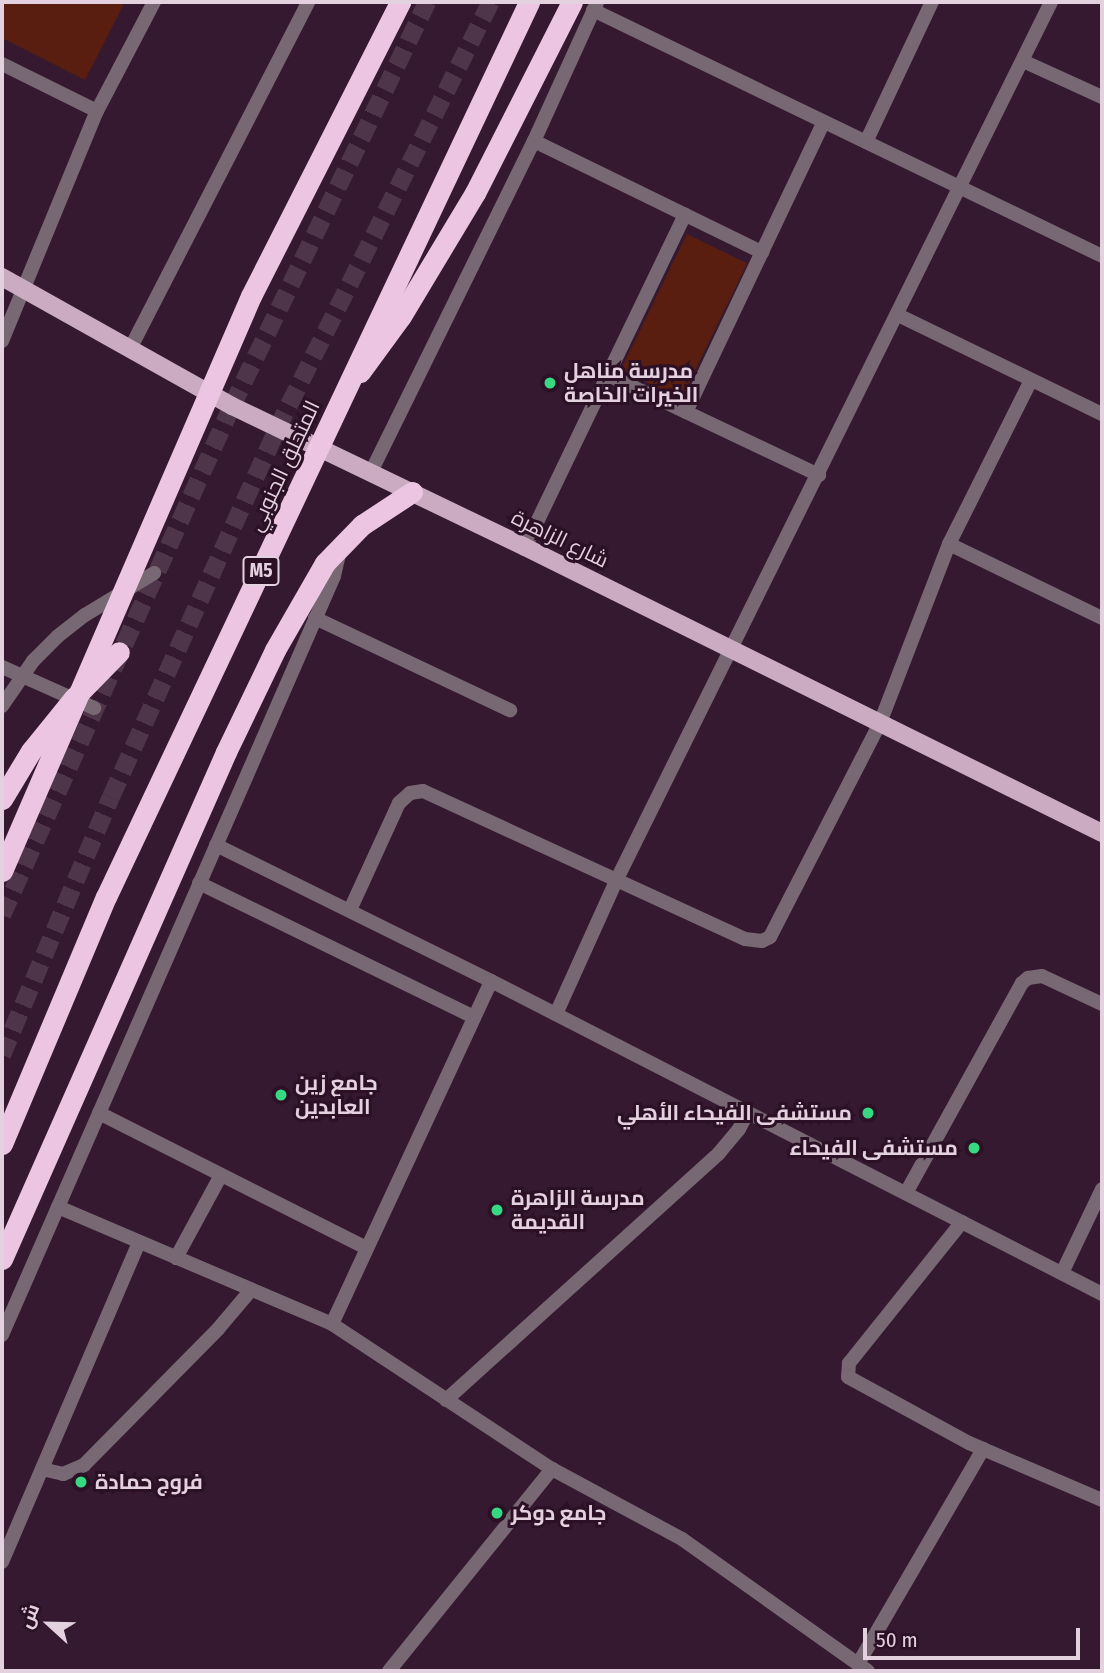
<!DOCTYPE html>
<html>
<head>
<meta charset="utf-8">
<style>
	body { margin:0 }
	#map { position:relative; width:1104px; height:1673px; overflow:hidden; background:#351930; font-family:"Fira Sans Condensed",Cairo,sans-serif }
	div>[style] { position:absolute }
	.green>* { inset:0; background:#591e10; transform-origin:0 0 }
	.primary-tunnel>* { height:18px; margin-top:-9px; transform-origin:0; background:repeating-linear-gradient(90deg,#4f354a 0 18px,transparent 0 27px) }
	.service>* { height:14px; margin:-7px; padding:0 7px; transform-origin:7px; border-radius:7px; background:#776873 }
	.minor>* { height:14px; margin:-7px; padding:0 7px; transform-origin:7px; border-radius:7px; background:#776873 }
	.primary>* { height:18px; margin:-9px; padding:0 9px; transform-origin:9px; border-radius:9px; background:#caabc2 }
	.motorway>* { height:21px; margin:-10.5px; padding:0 10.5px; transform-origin:10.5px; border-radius:10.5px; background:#ebc5e2 }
	.motorway-bridge>* { height:21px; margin:-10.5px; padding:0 10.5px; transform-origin:10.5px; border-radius:10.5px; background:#ebc5e2 }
	.dots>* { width:19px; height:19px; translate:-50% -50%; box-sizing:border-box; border:4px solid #2b1026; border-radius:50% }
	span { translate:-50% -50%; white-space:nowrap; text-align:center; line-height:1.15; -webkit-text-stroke:6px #2b1026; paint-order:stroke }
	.shield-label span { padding:2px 5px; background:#2b1026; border:2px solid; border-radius:5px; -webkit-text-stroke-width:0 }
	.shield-label { font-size:19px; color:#e4d1df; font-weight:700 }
	.poi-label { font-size:21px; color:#e4d1df; font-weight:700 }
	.left { translate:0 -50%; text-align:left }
	.right { translate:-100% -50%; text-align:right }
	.street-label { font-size:21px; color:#e4d1df }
	.frame { position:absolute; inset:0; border:4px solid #e4d1df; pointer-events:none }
	.north { position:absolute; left:14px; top:1589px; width:70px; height:70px; -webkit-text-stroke:5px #2b1026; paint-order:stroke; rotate:292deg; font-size:19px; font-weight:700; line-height:28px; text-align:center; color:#e4d1df }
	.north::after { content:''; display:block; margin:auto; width:24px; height:32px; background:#e4d1df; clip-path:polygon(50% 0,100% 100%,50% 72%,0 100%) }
	.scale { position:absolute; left:863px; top:1628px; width:217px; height:32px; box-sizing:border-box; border:4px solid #e4d1df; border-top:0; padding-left:9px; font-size:21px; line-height:24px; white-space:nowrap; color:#e4d1df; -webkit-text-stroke:5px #2b1026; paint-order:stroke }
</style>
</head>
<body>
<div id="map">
	<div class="green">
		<i style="clip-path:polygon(2px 2px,125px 2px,85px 80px,2px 38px)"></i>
		<i style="left:687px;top:234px;width:67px;height:151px;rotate:26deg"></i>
	</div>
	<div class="primary-tunnel">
		<i style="left:2px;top:915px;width:559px;rotate:-65.68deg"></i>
		<i style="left:232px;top:406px;width:449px;rotate:-64.2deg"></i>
		<i style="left:2px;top:1055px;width:280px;rotate:-67.1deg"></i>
		<i style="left:111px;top:797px;width:404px;rotate:-65.7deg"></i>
		<i style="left:277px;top:429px;width:478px;rotate:-63.4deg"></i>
	</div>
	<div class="service">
		<i style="left:1062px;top:1273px;width:93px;rotate:-64.5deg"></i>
	</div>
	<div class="minor">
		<i style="left:593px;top:10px;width:565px;rotate:25.79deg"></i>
		<i style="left:1023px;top:61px;width:87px;rotate:24.5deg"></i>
		<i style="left:2px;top:64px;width:106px;rotate:26.3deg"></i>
		<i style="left:534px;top:141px;width:254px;rotate:26deg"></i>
		<i style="left:866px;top:142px;width:155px;rotate:-64.8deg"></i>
		<i style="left:898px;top:315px;width:227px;rotate:25.9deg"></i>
		<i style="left:2px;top:341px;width:249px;rotate:-67.6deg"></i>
		<i style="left:97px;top:111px;width:123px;rotate:-62.4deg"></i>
		<i style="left:130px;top:349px;width:390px;rotate:-62.8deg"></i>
		<i style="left:606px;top:374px;width:236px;rotate:25.4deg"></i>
		<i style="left:686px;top:412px;width:321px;rotate:-64.6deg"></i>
		<i style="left:371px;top:472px;width:369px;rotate:-63.8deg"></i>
		<i style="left:534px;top:141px;width:152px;rotate:-65.5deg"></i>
		<i style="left:949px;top:544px;width:170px;rotate:25.8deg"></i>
		<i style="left:525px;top:547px;width:369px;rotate:-64.3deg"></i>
		<i style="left:315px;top:618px;width:216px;rotate:25.3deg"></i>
		<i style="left:2px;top:667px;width:101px;rotate:24deg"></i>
		<i style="left:2px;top:706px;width:55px;rotate:-55.4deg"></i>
		<i style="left:33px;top:661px;width:35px;rotate:-45deg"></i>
		<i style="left:58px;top:636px;width:34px;rotate:-38deg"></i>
		<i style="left:85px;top:615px;width:81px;rotate:-31.3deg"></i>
		<i style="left:216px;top:845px;width:307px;rotate:26.3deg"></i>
		<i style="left:491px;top:981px;width:687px;rotate:27.12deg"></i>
		<i style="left:199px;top:883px;width:306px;rotate:26deg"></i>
		<i style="left:350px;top:910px;width:118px;rotate:-65.4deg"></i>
		<i style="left:399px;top:803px;width:15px;rotate:-42deg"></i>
		<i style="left:410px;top:793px;width:13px;rotate:-9deg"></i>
		<i style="left:423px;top:791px;width:354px;rotate:24.7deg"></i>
		<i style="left:745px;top:939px;width:17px;rotate:7deg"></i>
		<i style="left:762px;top:941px;width:9px;rotate:-27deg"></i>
		<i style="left:770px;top:937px;width:241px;rotate:-62.8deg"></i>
		<i style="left:880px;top:723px;width:192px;rotate:-68.9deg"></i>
		<i style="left:949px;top:544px;width:183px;rotate:-63.4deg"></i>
		<i style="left:556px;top:1014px;width:148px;rotate:-65.7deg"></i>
		<i style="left:617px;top:879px;width:979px;rotate:-63.67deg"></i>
		<i style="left:99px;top:1113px;width:299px;rotate:26.8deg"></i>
		<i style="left:906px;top:1193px;width:240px;rotate:-61.1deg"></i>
		<i style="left:1022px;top:983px;width:8px;rotate:-40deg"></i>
		<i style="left:1028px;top:978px;width:14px;rotate:-8deg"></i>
		<i style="left:1042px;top:976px;width:66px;rotate:25deg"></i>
		<i style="left:58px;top:1207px;width:298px;rotate:23.1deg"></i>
		<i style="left:332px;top:1324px;width:263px;rotate:33.4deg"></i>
		<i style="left:552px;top:1469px;width:148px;rotate:28.3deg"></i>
		<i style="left:682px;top:1539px;width:228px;rotate:35.4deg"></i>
		<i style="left:962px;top:1222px;width:181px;rotate:128.7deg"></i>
		<i style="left:849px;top:1363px;width:14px;rotate:94deg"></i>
		<i style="left:848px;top:1377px;width:138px;rotate:28.6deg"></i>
		<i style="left:969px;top:1443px;width:145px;rotate:23.2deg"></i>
		<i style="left:176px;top:1258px;width:94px;rotate:-61.5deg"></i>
		<i style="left:332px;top:1324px;width:378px;rotate:-65.1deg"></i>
		<i style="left:2px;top:1335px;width:828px;rotate:-66.37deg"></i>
		<i style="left:334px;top:576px;width:27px;rotate:-77deg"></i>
		<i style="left:446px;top:1400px;width:368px;rotate:-42.1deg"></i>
		<i style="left:719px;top:1153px;width:31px;rotate:-50deg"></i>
		<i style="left:739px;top:1129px;width:19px;rotate:-62deg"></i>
		<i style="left:42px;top:1469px;width:22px;rotate:13deg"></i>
		<i style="left:63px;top:1474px;width:23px;rotate:-23deg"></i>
		<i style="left:84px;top:1465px;width:191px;rotate:-45.4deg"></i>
		<i style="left:218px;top:1329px;width:51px;rotate:-49.8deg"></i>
		<i style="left:2px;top:1562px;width:348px;rotate:-66.8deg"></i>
		<i style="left:858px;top:1664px;width:249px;rotate:-59.8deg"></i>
		<i style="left:389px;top:1671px;width:260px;rotate:-51.1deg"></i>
	</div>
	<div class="primary">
		<i style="left:2px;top:277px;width:264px;rotate:29.3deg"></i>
		<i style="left:232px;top:406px;width:325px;rotate:25.7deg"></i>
		<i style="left:525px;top:547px;width:644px;rotate:26.37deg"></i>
	</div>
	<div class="motorway">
		<i style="left:360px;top:372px;width:69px;rotate:-53.8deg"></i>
		<i style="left:401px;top:316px;width:144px;rotate:-59deg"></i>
		<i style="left:475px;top:193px;width:214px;rotate:-63.1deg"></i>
		<i style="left:2px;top:799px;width:56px;rotate:-58.9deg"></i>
		<i style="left:31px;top:751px;width:68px;rotate:-50.9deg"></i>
		<i style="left:74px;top:698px;width:64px;rotate:-45.6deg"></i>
		<i style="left:2px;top:1259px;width:554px;rotate:-66.16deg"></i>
		<i style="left:226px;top:752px;width:113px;rotate:-64.3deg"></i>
		<i style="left:275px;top:650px;width:100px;rotate:-60.1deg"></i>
		<i style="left:325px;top:563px;width:53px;rotate:-45.8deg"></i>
		<i style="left:362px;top:525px;width:60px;rotate:-33.4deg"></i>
	</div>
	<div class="motorway-bridge">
		<i style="left:2px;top:871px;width:627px;rotate:-66.59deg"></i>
		<i style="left:251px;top:296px;width:330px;rotate:-63.1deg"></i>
		<i style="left:2px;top:1144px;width:268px;rotate:-67.2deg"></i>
		<i style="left:106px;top:897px;width:990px;rotate:-64.7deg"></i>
	</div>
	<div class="dots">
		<i style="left:550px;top:383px;background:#36d881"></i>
		<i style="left:281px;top:1095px;background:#36d881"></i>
		<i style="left:868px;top:1113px;background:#36d881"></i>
		<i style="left:974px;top:1148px;background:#36d881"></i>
		<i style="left:497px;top:1210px;background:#36d881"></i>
		<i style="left:81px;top:1482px;background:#36d881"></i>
		<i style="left:497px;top:1513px;background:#36d881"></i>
	</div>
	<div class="shield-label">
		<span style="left:261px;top:571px">M5</span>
	</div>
	<div class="poi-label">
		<span class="left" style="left:564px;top:383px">مدرسة مناهل<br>الخيرات الخاصة</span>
		<span class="left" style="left:295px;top:1095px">جامع زين<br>العابدين</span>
		<span class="right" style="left:852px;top:1113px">مستشفى الفيحاء الأهلي</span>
		<span class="right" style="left:958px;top:1148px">مستشفى الفيحاء</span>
		<span class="left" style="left:511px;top:1210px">مدرسة الزاهرة<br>القديمة</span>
		<span class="left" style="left:95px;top:1482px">فروج حمادة</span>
		<span class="left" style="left:511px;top:1513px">جامع دوكر</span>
	</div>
	<div class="street-label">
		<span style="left:284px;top:466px;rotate:-65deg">المتحلق الجنوبي</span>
		<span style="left:560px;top:539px;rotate:26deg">شارع الزاهرة</span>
	</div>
	<div class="frame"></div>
	<div class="north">ش</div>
	<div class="scale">50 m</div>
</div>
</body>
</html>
